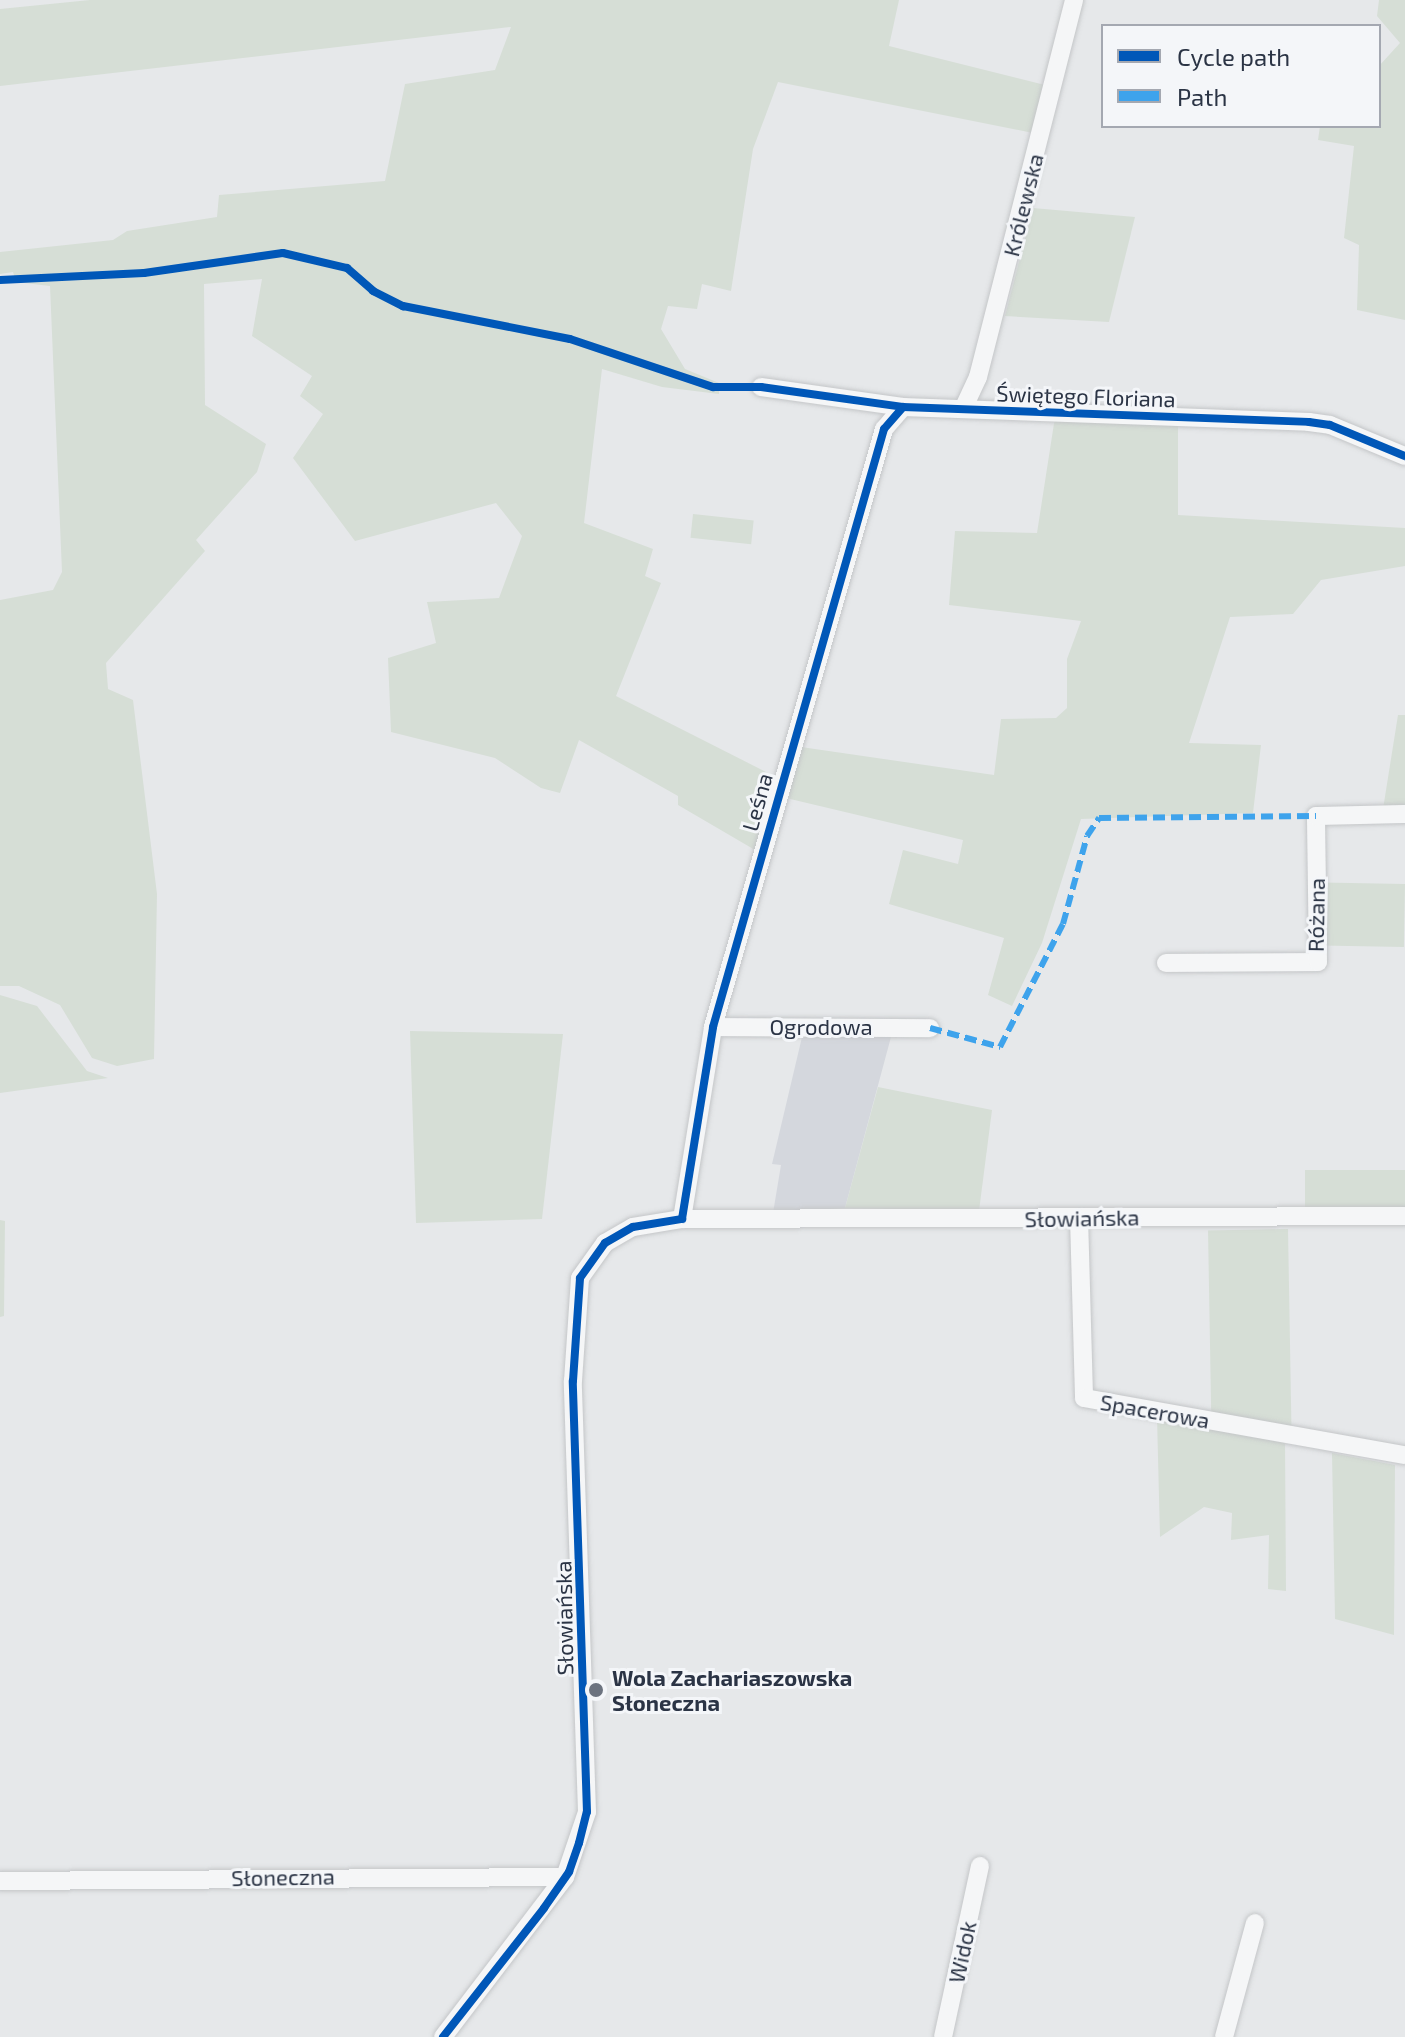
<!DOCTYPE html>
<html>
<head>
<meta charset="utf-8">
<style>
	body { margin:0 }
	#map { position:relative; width:1405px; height:2037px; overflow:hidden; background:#e6e8ea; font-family:"Exo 2",sans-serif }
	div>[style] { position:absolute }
	.built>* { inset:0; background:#d4d7dd }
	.green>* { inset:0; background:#d6ded6; transform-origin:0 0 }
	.roads { filter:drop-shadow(0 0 2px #c4c6c8) drop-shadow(0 0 2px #c4c6c8) }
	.minor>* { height:18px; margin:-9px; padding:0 9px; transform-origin:9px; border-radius:9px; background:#f5f6f7 }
	.quiet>* { height:6px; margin-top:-3px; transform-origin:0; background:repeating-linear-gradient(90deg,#3ea3ec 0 12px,transparent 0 18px) }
	.cycleway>* { height:8px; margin:-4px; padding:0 4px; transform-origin:4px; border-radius:4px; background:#0057b8 }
	.dots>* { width:22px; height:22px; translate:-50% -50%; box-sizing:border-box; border:4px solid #f4f6f9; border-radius:50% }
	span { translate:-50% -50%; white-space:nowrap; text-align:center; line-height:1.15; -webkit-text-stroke:6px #f4f6f9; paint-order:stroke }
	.street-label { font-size:22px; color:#2b3445 }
	.poi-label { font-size:22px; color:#2b3445; font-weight:700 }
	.left { translate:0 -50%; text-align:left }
	.legend { position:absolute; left:1101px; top:24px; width:280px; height:104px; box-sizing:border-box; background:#f4f6f9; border:2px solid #a4a8b1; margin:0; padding:10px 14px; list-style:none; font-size:24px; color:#2b3445 }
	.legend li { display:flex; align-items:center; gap:16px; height:40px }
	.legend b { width:40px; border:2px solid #a4a8b1 }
</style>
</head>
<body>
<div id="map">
	<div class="built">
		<i style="clip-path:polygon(802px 1037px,891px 1037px,845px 1208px,773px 1213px,781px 1165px,772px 1164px)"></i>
	</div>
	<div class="green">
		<i style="clip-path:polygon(90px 0,899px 0,889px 46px,1045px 85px,1033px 133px,778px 82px,753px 149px,731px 291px,702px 284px,697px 309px,668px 306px,661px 329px,685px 369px,719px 383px,719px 394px,662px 387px,602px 369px,584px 523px,653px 549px,645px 576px,661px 583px,616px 696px,774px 776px,755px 850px,678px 805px,678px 796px,579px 740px,560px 793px,541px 788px,495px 758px,391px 732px,388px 658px,436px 643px,427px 602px,499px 598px,522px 536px,496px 503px,355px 541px,293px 458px,323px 414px,300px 396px,312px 376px,252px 336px,262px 279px,204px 284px,205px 405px,266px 444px,257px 472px,196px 540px,205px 551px,106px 663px,108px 689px,133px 700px,157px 894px,154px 1059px,117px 1066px,92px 1058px,60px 1005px,19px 986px,0 986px,0 600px,53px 590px,62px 572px,50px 286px,16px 282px,13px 272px,0 274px,0 252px,113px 240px,127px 231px,217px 217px,219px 195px,385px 181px,405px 84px,495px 70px,511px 27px,0 86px,0 9px)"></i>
		<i style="clip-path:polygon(1379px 0,1405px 0,1405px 320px,1357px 310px,1359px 245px,1344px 238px,1354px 146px,1318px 140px,1320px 126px,1379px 126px,1379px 66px,1400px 43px,1377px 16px)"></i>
		<i style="clip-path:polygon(1033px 208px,1135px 217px,1109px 322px,1005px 316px)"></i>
		<i style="clip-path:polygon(1055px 417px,1178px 425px,1178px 515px,1405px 528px,1405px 566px,1321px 580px,1293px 614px,1230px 617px,1189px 743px,1261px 745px,1253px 813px,1081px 819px,1042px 943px,1012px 1006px,988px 995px,1004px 938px,889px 904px,903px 850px,958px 864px,963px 840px,786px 798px,801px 747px,994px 775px,1001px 719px,1056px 718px,1067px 708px,1067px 659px,1081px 621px,949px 605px,955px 531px,1037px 533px)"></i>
		<i style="left:693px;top:514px;width:61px;height:24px;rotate:6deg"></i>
		<i style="clip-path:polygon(1398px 715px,1405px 715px,1405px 809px,1383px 809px)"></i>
		<i style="left:1405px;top:884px;width:63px;height:82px;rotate:91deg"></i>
		<i style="clip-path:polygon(0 995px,37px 1006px,87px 1071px,108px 1078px,0 1093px)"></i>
		<i style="clip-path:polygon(410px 1031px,563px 1034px,542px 1219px,416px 1223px)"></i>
		<i style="clip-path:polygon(878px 1087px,992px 1110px,979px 1211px,845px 1208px)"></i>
		<i style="left:1305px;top:1170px;width:100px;height:37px"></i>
		<i style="clip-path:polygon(0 1220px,5px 1221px,4px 1316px,0 1317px)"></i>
		<i style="left:1288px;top:1229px;width:202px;height:80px;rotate:89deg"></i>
		<i style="clip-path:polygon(1157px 1417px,1285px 1440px,1286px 1591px,1268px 1589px,1269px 1535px,1231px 1540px,1232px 1513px,1204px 1507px,1160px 1537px)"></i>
		<i style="clip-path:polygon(1332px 1453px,1395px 1465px,1394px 1635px,1335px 1619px)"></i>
	</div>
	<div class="roads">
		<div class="minor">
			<i style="left:761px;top:387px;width:143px;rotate:8deg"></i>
			<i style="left:903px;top:407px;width:406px;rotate:2.1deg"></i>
			<i style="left:1309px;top:422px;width:21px;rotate:8deg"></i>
			<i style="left:1330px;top:425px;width:81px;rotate:22.5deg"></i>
			<i style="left:964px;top:407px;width:33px;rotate:-65deg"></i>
			<i style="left:978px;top:377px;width:389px;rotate:-75.7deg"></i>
			<i style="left:1166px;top:963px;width:152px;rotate:-0.4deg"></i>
			<i style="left:1318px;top:962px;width:146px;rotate:-90.8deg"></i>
			<i style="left:1316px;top:816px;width:89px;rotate:-1.3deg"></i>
			<i style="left:713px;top:1027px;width:217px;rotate:0.3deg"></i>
			<i style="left:1079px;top:1217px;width:181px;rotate:88.4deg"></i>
			<i style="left:1084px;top:1398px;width:326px;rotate:10.1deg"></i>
			<i style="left:682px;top:1219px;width:194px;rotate:-80.8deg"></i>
			<i style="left:713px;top:1027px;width:622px;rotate:-74.04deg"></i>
			<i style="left:884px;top:429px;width:29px;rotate:-49deg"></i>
			<i style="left:0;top:1881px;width:565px;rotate:-0.41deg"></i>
			<i style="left:443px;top:2037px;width:201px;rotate:-52.7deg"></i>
			<i style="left:565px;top:1877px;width:69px;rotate:-71.3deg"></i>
			<i style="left:587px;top:1812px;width:431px;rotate:-91.9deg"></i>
			<i style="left:573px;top:1381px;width:103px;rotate:-86.1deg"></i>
			<i style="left:580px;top:1278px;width:43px;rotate:-54.5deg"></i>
			<i style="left:605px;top:1243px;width:32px;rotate:-30deg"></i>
			<i style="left:633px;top:1227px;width:50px;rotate:-9.3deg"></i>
			<i style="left:682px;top:1219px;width:723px;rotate:-0.24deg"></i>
			<i style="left:943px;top:2037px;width:175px;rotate:-77.8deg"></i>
			<i style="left:1224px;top:2037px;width:118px;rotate:-74.8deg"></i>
		</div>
	</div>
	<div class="quiet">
		<i style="left:930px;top:1028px;width:73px;rotate:15.2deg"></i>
		<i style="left:1000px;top:1047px;width:138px;rotate:-62.9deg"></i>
		<i style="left:1063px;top:924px;width:91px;rotate:-74.7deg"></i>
		<i style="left:1087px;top:836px;width:22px;rotate:-56deg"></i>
		<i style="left:1099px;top:818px;width:217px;rotate:-0.5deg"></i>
	</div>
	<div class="cycleway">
		<i style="left:0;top:280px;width:144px;rotate:-2.8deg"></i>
		<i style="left:144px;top:273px;width:140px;rotate:-8.2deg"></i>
		<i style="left:283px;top:253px;width:66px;rotate:13.2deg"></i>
		<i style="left:347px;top:268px;width:35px;rotate:41deg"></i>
		<i style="left:373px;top:291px;width:34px;rotate:27deg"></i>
		<i style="left:403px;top:306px;width:170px;rotate:11.2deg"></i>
		<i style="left:570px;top:339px;width:151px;rotate:18.6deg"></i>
		<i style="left:713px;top:387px;width:48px"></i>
		<i style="left:761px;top:387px;width:143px;rotate:8deg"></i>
		<i style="left:903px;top:407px;width:406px;rotate:2.1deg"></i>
		<i style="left:1309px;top:422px;width:21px;rotate:8deg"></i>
		<i style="left:1330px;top:425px;width:81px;rotate:22.5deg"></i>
		<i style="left:443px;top:2037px;width:164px;rotate:-51.9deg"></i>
		<i style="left:544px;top:1908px;width:44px;rotate:-55.2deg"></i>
		<i style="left:569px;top:1872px;width:31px;rotate:-71deg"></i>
		<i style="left:579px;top:1843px;width:32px;rotate:-76deg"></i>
		<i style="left:587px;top:1812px;width:431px;rotate:-91.9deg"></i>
		<i style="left:573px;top:1381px;width:103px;rotate:-86.1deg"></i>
		<i style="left:580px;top:1278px;width:43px;rotate:-54.5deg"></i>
		<i style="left:605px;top:1243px;width:32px;rotate:-30deg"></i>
		<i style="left:633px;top:1227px;width:50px;rotate:-9.3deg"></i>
		<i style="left:682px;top:1219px;width:194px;rotate:-80.8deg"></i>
		<i style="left:713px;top:1027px;width:622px;rotate:-74.04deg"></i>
		<i style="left:884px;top:429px;width:29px;rotate:-49deg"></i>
	</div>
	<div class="dots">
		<i style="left:596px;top:1690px;background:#6c737f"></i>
	</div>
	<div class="street-label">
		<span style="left:1023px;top:205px;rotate:-76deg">Królewska</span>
		<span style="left:1086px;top:396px;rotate:2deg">Świętego Floriana</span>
		<span style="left:757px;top:802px;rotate:-74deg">Leśna</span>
		<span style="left:1316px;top:915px;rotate:-89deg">Różana</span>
		<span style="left:821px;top:1027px">Ogrodowa</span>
		<span style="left:1082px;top:1218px;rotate:-1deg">Słowiańska</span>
		<span style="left:1155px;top:1411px;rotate:10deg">Spacerowa</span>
		<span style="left:564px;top:1618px;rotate:-91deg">Słowiańska</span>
		<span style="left:283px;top:1877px;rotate:-1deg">Słoneczna</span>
		<span style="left:962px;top:1952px;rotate:-78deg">Widok</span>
	</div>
	<div class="poi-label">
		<span class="left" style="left:612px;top:1690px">Wola Zachariaszowska<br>Słoneczna</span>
	</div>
	<ul class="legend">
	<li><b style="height:10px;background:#0057b8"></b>Cycle path</li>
	<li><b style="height:10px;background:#3ea3ec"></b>Path</li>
	</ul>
</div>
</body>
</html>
